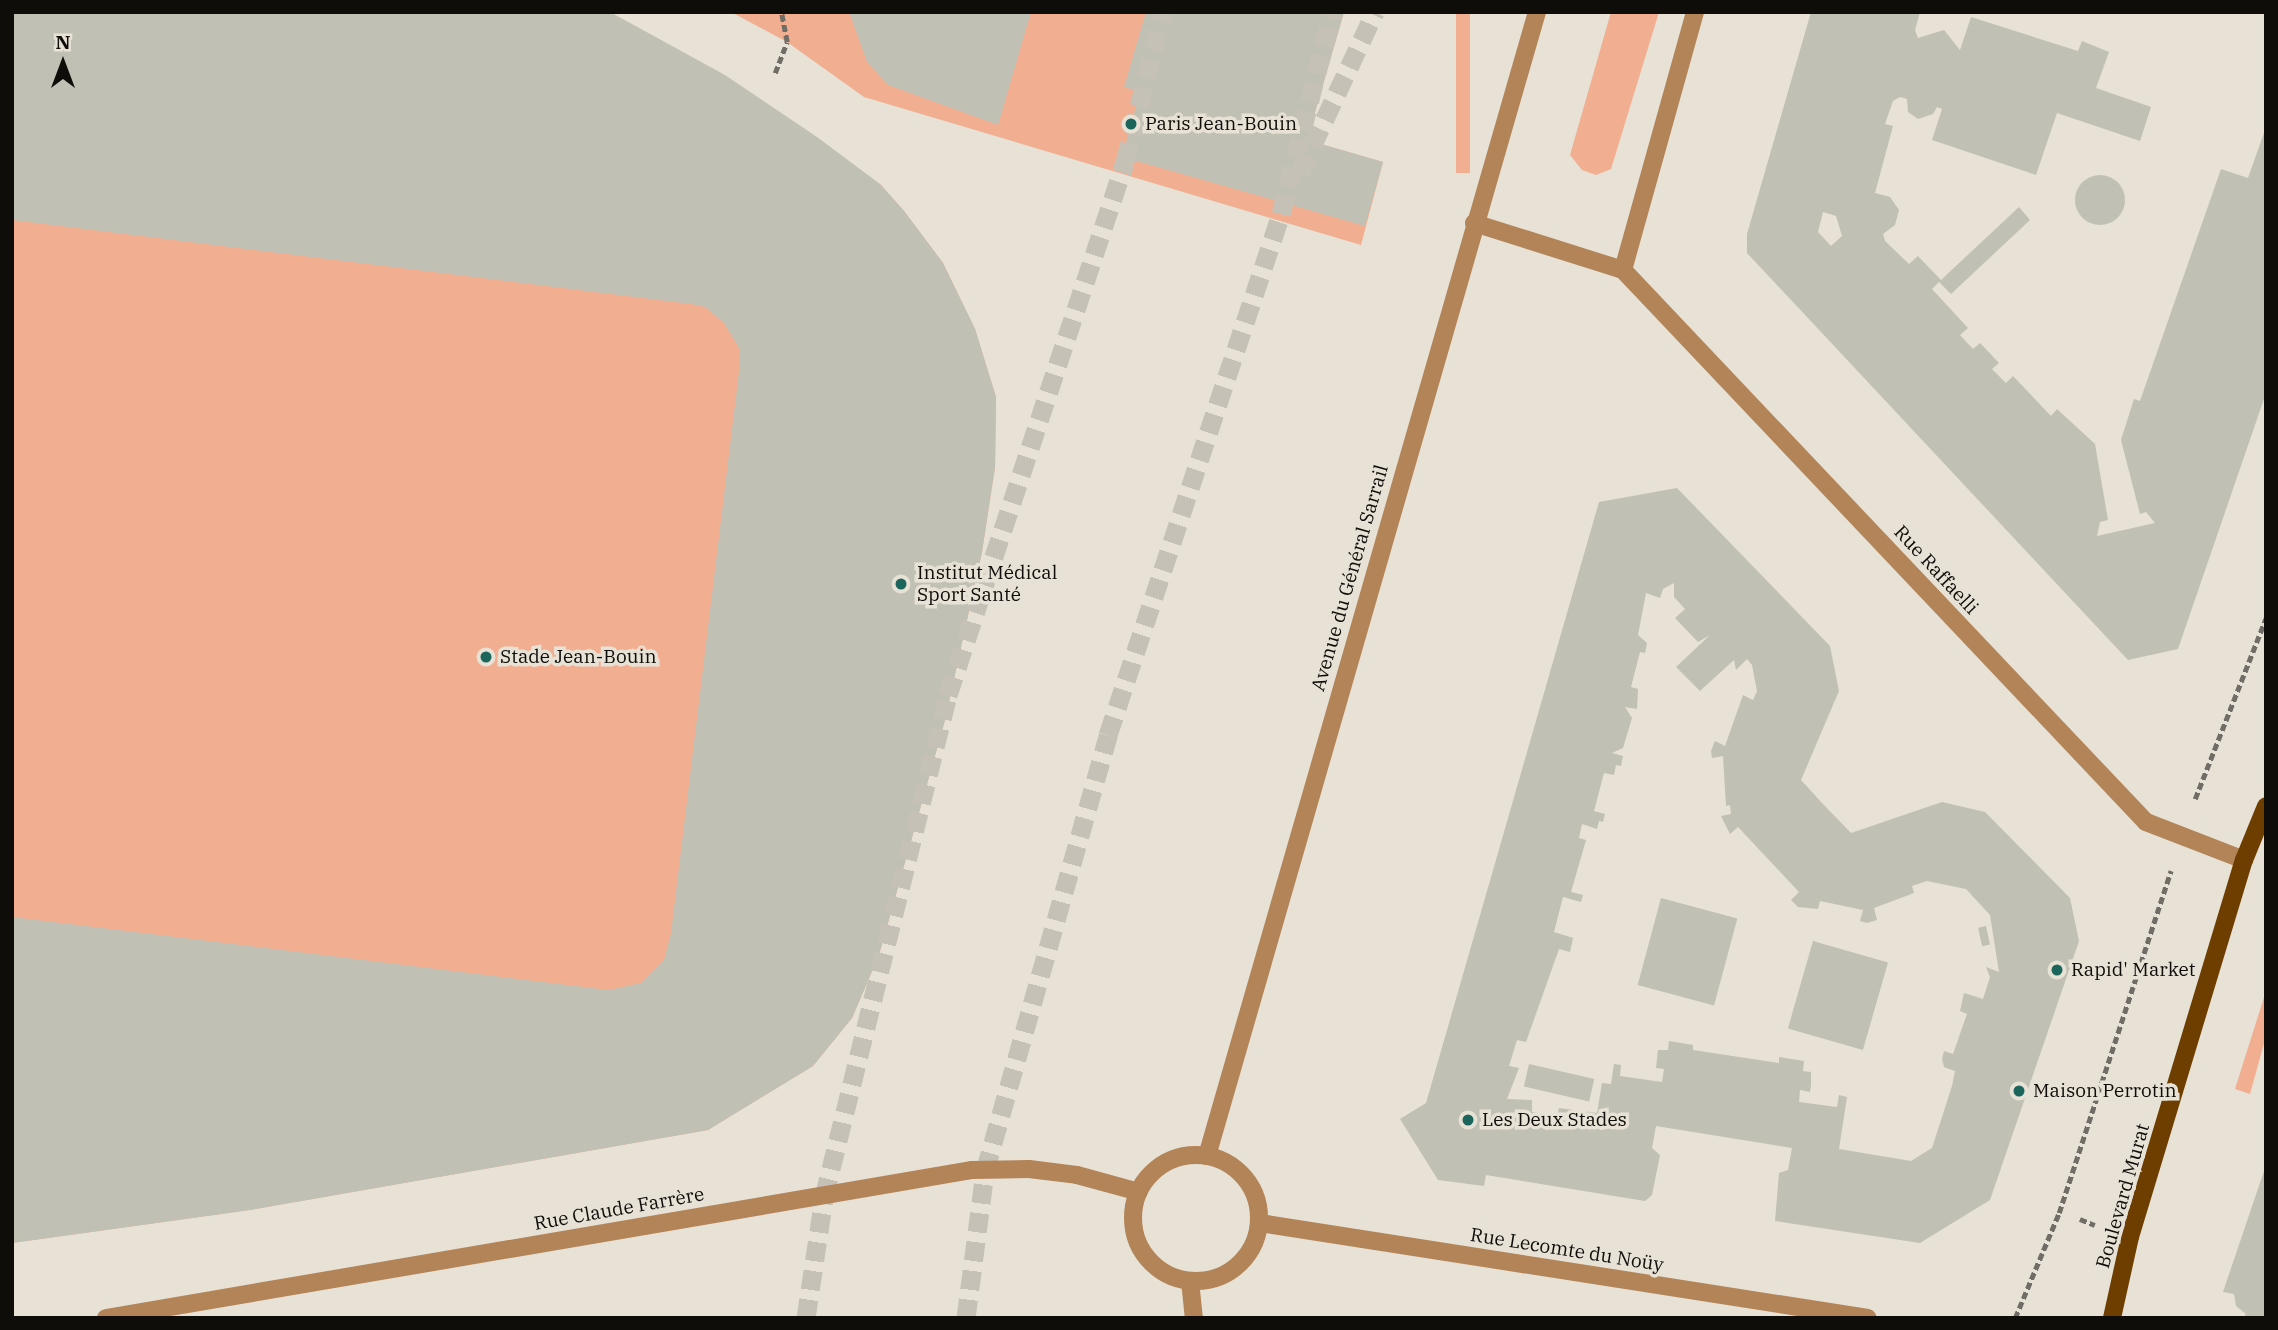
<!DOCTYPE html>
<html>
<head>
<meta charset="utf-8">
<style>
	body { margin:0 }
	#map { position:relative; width:2278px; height:1330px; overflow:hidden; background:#e7e1d6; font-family:"IBM Plex Serif",serif }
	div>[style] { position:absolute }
	.green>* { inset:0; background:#f1ae90; transform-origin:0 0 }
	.building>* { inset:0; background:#c0c0b4; transform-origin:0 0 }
	.round { border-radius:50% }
	.trunk-tunnel>* { height:19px; margin-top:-9.5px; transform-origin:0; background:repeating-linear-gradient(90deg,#c6c1b7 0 19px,transparent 0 29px) }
	.path>* { height:4.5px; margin-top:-2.25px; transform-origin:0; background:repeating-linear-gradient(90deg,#716d66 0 7px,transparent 0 10.5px) }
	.minor>* { height:18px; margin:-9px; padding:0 9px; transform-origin:9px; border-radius:9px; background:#b28457 }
	.minor>.ring { margin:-9px; padding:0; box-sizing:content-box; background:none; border:18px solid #b28457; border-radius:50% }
	.primary>* { height:18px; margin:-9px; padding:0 9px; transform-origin:9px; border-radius:9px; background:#6d3e00 }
	.dots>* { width:19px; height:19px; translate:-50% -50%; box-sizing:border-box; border:4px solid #e7e1d6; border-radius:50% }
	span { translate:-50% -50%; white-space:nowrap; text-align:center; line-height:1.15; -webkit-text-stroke:7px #e7e1d6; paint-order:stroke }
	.poi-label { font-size:19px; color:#0e0d09 }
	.left { translate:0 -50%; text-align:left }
	.street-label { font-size:19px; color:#0e0d09 }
	.frame { position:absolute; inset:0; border:14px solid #0e0d09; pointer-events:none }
	.north { position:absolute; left:28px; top:28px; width:70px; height:70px; -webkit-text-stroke:5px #e7e1d6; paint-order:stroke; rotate:0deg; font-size:19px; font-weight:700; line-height:28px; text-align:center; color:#0e0d09 }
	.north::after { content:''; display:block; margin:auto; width:24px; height:32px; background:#0e0d09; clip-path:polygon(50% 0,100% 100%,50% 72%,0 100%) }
</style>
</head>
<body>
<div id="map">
	<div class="green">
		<i style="clip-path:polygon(12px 12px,880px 184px,904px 211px,943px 263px,975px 329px,996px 397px,995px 467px,982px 552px,945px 720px,879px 955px,852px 1018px,813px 1066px,708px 1130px,250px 1210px,12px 1243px)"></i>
		<i style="clip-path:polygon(731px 12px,1344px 12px,1307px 140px,1383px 162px,1361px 245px,864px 97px,787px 42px)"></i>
		<i style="left:1456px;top:12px;width:14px;height:161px"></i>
		<i style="clip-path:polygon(1611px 12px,1659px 12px,1611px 169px,1596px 175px,1582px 170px,1570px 155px)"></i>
		<i style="clip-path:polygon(2266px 991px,2266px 1036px,2250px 1094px,2235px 1089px)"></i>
	</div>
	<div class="building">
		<i style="clip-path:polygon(12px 12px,610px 12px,725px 75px,817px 137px,880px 184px,904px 211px,943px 263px,975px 329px,996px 397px,995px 467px,982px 552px,945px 720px,879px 955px,852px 1018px,813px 1066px,708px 1130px,250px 1210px,12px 1243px,12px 917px,609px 990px,641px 983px,664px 960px,671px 933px,740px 363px,739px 348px,724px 323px,705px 307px,691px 304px,12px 220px)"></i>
		<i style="clip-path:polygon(849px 12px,1031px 12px,998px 125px,888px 85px,867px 62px)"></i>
		<i style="clip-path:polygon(1146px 12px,1344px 12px,1307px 140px,1383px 162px,1365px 226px,1122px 157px,1140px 92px,1124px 87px)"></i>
		<i style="clip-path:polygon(evenodd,1811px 12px,1920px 12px,1915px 30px,1918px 38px,1944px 30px,1960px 50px,1971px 17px,2078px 51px,2082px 41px,2109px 52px,2096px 88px,2151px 107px,2140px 141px,2057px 113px,2036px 175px,1932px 140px,1942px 109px,1937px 107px,1933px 114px,1918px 119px,1908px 112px,1907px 99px,1900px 97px,1893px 101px,1885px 124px,1893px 126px,1875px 193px,1890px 197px,1899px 210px,1895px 225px,1883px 234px,1885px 241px,1909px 264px,1918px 256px,1941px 280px,2019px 207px,2030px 220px,1951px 294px,1939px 282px,1932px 289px,1968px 328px,1960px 335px,1973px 349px,1980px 343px,1999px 363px,1992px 369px,2006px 383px,2013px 376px,2051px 416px,2057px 409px,2095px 444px,2108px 520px,2100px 522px,2097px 536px,2155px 523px,2146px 512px,2140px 514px,2121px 440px,2134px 399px,2140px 401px,2221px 169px,2248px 178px,2266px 127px,2266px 393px,2178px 649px,2128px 660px,1747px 253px,1747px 234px,1811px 12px,1823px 212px,1836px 216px,1842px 236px,1831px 246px,1818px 232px,1823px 212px)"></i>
		<i class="round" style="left:2075px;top:175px;width:50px;height:50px"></i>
		<i style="clip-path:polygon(evenodd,1677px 488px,1830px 646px,1839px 691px,1801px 780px,1822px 803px,1851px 833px,1942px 802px,1985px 812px,2070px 898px,2079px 941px,1990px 1200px,1920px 1243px,1775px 1221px,1779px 1173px,1788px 1170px,1792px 1148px,1656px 1126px,1652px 1148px,1660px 1155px,1652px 1195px,1645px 1201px,1486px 1175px,1484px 1186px,1438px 1180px,1400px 1119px,1426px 1103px,1599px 502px,1677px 488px,1674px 583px,1674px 597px,1685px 609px,1675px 618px,1698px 642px,1710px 635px,1676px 667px,1700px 691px,1734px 660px,1736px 670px,1747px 659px,1752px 665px,1757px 691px,1753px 700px,1743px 695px,1725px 746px,1715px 741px,1711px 751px,1712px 758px,1723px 756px,1726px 806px,1730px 805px,1731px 814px,1721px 816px,1730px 834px,1738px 827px,1799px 892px,1791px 900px,1798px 907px,1818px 909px,1820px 901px,1863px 910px,1860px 921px,1867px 923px,1877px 920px,1874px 908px,1914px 893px,1912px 886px,1927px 881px,1966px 889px,1990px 915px,1999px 972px,1986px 967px,1990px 977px,1983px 999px,1964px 993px,1960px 1011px,1967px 1014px,1953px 1054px,1944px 1051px,1942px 1059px,1944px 1067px,1955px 1071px,1952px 1086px,1932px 1148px,1911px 1161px,1839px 1149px,1847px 1097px,1839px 1095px,1837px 1107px,1799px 1102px,1800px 1090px,1810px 1092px,1811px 1085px,1811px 1072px,1803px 1071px,1804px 1061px,1779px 1057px,1779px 1063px,1693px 1050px,1693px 1045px,1669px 1041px,1668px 1050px,1658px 1050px,1656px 1068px,1664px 1069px,1662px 1082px,1620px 1076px,1621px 1065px,1614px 1064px,1611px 1084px,1602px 1083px,1597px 1113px,1559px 1108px,1557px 1116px,1532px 1112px,1532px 1100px,1507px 1099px,1519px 1068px,1509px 1066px,1517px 1040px,1526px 1042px,1559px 949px,1570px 952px,1573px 938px,1554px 932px,1563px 897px,1581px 902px,1583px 895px,1571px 892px,1586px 840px,1579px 838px,1582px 824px,1597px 829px,1599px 821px,1603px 822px,1605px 814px,1594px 811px,1604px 773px,1614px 775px,1616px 765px,1621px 766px,1623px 756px,1612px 753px,1623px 748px,1632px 718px,1625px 707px,1637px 709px,1638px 689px,1631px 687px,1640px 652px,1645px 653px,1647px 643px,1638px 635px,1646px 593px,1660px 598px,1663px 589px,1674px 583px)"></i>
		<i style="left:1661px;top:898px;width:79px;height:90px;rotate:15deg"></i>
		<i style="left:1986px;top:926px;width:19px;height:8px;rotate:78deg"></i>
		<i style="left:1813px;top:941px;width:78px;height:91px;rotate:16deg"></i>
		<i style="left:1529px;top:1064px;width:67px;height:23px;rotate:13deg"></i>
		<i style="clip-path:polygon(2266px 1165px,2266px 1318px,2243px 1318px,2246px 1314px,2236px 1306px,2234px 1294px,2223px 1292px)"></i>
	</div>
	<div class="trunk-tunnel">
		<i style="left:1300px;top:172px;width:177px;rotate:-64.9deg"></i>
		<i style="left:806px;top:1318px;width:122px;rotate:-81.5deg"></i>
		<i style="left:824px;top:1197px;width:517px;rotate:-76.13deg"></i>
		<i style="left:948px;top:695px;width:562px;rotate:-71.63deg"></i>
		<i style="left:1125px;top:162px;width:155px;rotate:-75.8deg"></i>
		<i style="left:966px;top:1318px;width:148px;rotate:-82.6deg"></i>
		<i style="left:985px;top:1171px;width:453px;rotate:-74.2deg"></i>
		<i style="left:1108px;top:735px;width:549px;rotate:-71.63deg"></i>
		<i style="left:1281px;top:214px;width:208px;rotate:-75.8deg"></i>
	</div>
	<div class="path">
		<i style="left:775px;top:73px;width:33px;rotate:-69deg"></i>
		<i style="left:787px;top:42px;width:31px;rotate:-101deg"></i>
		<i style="left:2195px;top:799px;width:194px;rotate:-68.6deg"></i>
		<i style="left:2080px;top:1219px;width:16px;rotate:22deg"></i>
		<i style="left:2015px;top:1318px;width:114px;rotate:-67.3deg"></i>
		<i style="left:2059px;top:1213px;width:360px;rotate:-71.9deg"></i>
	</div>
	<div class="minor">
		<i style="left:1474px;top:223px;width:156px;rotate:17.5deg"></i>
		<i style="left:1623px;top:270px;width:760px;rotate:46.55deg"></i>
		<i style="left:2146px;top:822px;width:105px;rotate:21.2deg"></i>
		<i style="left:1623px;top:270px;width:268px;rotate:-74.4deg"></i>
		<i class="ring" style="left:1133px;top:1155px;width:108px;height:108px"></i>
		<i style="left:1207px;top:1156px;width:1191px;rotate:-73.91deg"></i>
		<i style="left:1260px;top:1223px;width:615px;rotate:8.88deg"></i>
		<i style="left:1190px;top:1281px;width:37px;rotate:84deg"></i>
		<i style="left:106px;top:1318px;width:879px;rotate:-9.7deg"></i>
		<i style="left:972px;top:1170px;width:57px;rotate:-1deg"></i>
		<i style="left:1029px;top:1169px;width:48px;rotate:7.1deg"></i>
		<i style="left:1077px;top:1175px;width:64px;rotate:15.3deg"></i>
	</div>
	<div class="primary">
		<i style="left:2112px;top:1318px;width:83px;rotate:-77.5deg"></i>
		<i style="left:2130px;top:1237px;width:394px;rotate:-73.2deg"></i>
		<i style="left:2244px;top:860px;width:58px;rotate:-67.8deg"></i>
	</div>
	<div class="dots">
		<i style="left:1131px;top:124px;background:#1b655c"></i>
		<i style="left:901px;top:584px;background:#1b655c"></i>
		<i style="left:486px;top:657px;background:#1b655c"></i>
		<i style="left:2057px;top:970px;background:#1b655c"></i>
		<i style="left:2019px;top:1091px;background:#1b655c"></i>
		<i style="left:1468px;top:1120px;background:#1b655c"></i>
	</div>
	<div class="poi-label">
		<span class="left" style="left:1145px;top:124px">Paris Jean-Bouin</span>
		<span class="left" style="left:917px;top:584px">Institut Médical<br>Sport Santé</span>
		<span class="left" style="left:500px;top:657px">Stade Jean-Bouin</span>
		<span class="left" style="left:2071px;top:970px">Rapid' Market</span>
		<span class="left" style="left:2033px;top:1091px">Maison Perrotin</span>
		<span class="left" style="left:1482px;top:1120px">Les Deux Stades</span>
	</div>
	<div class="street-label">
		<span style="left:1936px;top:570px;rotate:47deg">Rue Raffaelli</span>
		<span style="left:1350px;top:578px;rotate:-74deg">Avenue du Général Sarrail</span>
		<span style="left:2123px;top:1196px;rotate:-74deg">Boulevard Murat</span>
		<span style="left:619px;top:1209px;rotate:-10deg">Rue Claude Farrère</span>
		<span style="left:1567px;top:1250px;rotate:9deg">Rue Lecomte du Noüy</span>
	</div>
	<div class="frame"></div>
	<div class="north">N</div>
</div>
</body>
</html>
